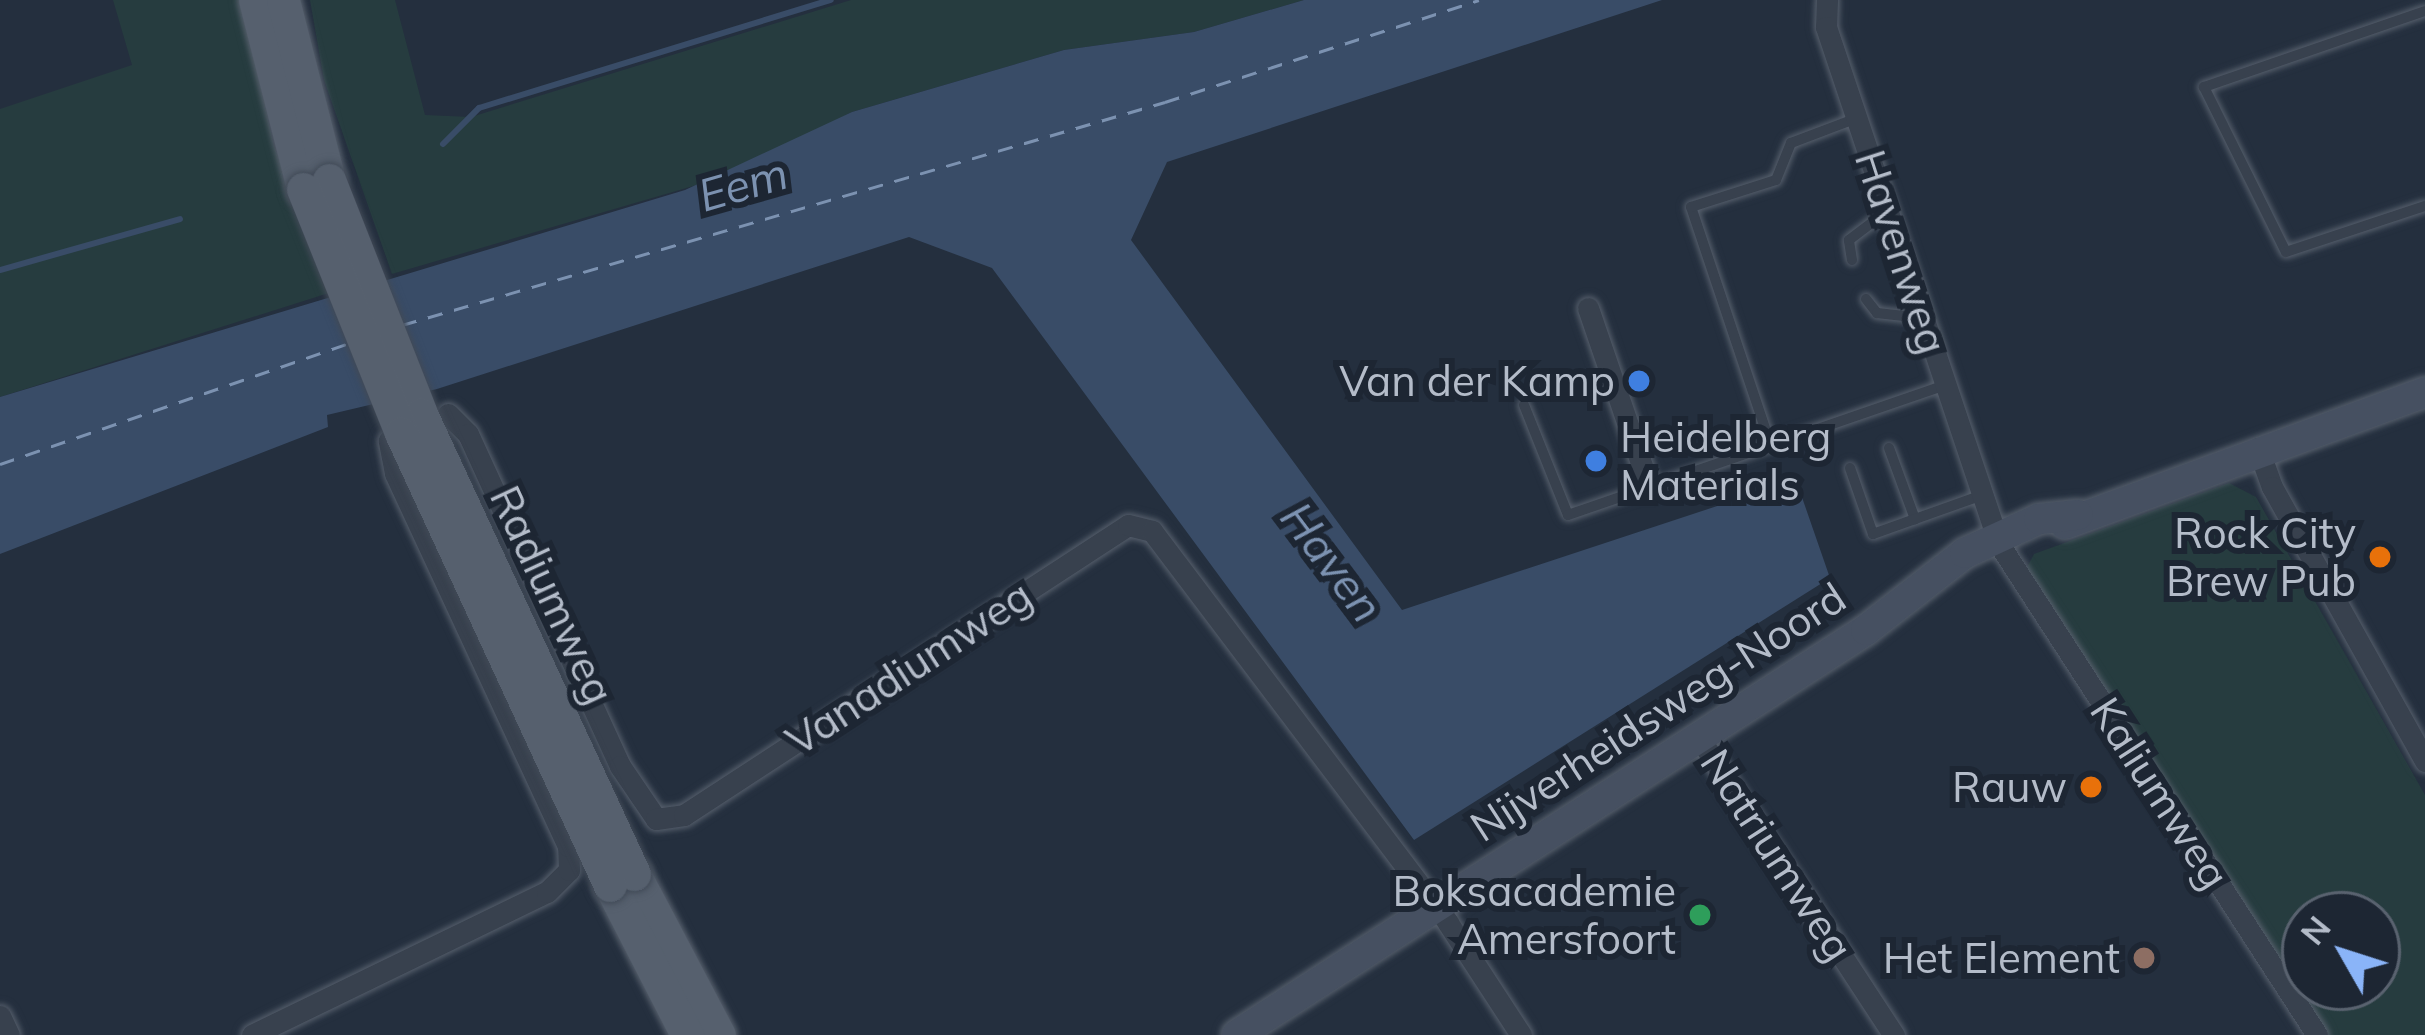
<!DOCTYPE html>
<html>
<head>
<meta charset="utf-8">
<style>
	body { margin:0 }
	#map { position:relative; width:2425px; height:1035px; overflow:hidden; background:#242f3e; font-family:Mulish,sans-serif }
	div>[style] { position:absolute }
	.green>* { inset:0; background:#263c3f }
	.water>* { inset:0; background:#394c67 }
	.stream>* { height:6px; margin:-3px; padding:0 3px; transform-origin:3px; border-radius:3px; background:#394c67 }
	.ferry>* { height:3px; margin-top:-1.5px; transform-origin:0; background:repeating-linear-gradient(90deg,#7c92b1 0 15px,transparent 0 27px) }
	.roads { filter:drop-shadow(0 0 3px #565f6c) drop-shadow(0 0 3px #565f6c) }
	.lane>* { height:10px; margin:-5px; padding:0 5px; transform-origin:5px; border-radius:5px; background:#38414e }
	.street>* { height:21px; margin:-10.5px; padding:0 10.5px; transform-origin:10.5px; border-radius:10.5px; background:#38414e }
	.secondary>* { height:30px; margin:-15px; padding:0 15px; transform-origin:15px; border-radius:15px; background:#465061 }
	.primary>* { height:33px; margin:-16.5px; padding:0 16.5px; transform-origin:16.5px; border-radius:16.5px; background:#56606e }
	.bridges { filter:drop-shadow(0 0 3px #414a57) drop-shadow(0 0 3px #414a57) }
	.primary-bridge>* { height:33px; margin:-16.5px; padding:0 16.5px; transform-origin:16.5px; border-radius:16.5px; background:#56606e }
	.dots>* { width:33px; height:33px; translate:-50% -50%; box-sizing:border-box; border:6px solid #1d2633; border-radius:50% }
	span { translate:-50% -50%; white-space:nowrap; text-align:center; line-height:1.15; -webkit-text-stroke:12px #1d2633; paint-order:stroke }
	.street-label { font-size:42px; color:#b4bcc9 }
	.poi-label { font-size:42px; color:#b4bcc9 }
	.right { translate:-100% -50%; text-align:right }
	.left { translate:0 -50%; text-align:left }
	.water-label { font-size:45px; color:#7c92b1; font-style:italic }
	.north { position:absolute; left:2281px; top:891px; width:120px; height:120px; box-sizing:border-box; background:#1d2633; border:3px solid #59626f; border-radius:50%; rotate:309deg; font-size:33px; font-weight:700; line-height:48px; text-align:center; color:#b4bcc9 }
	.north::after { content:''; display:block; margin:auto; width:42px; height:54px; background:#8ab4f8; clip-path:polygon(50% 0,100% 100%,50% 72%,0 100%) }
</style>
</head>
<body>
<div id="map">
	<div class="green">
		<i style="clip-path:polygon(113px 0,242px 0,274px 146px,332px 292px,0 397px,0 109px,132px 65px)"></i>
		<i style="clip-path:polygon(310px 0,395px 0,425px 115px,471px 117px,851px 0,1304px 0,1194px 32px,1064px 50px,852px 112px,731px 175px,392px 274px,324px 80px)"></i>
		<i style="clip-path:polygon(evenodd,2229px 483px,2256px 497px,2425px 795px,2425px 1035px,2325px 1035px,2024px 573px,2034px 554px,2229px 483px,2305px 915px,2377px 915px,2377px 987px,2305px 987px,2305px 915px)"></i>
	</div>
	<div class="water">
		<i style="clip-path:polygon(1304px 0,1662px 0,1167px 162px,1131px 240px,1402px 610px,1796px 480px,1830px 578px,1414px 840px,992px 268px,909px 237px,437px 389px,327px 415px,328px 427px,0 554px,0 397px,685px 190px,852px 112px,1064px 50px,1194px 32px)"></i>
	</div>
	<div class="stream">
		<i style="left:443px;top:144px;width:51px;rotate:-45deg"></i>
		<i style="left:479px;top:108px;width:368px;rotate:-17.1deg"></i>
		<i style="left:0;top:270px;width:187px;rotate:-15.8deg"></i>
	</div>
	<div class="ferry">
		<i style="left:402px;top:325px;width:795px;rotate:-16.29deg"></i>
		<i style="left:1165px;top:102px;width:330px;rotate:-18deg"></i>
		<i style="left:0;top:464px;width:367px;rotate:-19.1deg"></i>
	</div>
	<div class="roads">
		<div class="lane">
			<i style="left:2425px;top:11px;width:234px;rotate:161deg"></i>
			<i style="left:2204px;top:87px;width:184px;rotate:63.6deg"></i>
			<i style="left:2286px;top:252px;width:146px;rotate:-18.3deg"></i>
			<i style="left:1852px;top:260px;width:20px;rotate:-99deg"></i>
			<i style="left:1849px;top:240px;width:46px;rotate:-37.1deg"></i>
			<i style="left:1866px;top:299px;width:18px;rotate:52deg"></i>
			<i style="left:1877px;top:313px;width:45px;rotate:6.3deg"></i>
			<i style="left:1524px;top:405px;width:118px;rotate:68.2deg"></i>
			<i style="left:1568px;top:515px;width:400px;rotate:-19deg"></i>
			<i style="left:1770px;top:443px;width:249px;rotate:-108.5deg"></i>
			<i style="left:1691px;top:207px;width:89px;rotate:-17.6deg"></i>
			<i style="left:1776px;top:180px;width:40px;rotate:-68deg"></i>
			<i style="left:1791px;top:143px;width:71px;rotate:-20.7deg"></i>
			<i style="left:1889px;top:448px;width:76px;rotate:69.9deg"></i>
			<i style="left:1850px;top:468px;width:70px;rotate:70.8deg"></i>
			<i style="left:1873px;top:534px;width:114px;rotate:-19.6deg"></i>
		</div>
		<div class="street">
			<i style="left:1827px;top:0;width:27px;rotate:92deg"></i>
			<i style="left:1826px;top:27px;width:545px;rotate:71.5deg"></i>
			<i style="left:1999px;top:544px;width:585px;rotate:57.07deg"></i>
			<i style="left:1588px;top:308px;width:188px;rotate:71.1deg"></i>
			<i style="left:448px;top:414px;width:28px;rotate:45deg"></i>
			<i style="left:468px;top:434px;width:365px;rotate:65.4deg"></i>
			<i style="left:620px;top:766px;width:64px;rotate:55.8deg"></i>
			<i style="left:656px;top:819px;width:28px;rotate:-8deg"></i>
			<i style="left:684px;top:815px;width:530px;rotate:-33.15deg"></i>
			<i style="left:1128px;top:525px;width:25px;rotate:14deg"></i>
			<i style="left:1152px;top:531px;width:491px;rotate:52.9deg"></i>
			<i style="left:1448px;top:923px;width:134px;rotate:56.9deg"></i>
			<i style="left:2258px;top:448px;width:41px;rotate:70.3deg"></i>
			<i style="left:2272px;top:487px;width:314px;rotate:60.8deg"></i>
			<i style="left:1698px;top:736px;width:358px;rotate:56.8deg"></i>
			<i style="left:0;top:1016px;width:21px;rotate:65deg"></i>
			<i style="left:252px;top:1035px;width:328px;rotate:-25.9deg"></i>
			<i style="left:547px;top:892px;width:31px;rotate:-45deg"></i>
			<i style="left:569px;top:870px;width:24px;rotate:-92deg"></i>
			<i style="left:568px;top:846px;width:411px;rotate:-114.9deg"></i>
			<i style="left:395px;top:473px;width:33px;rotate:-101deg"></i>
		</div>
		<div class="secondary">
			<i style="left:2065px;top:524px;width:383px;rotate:-20.1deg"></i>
			<i style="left:1237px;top:1035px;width:748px;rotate:-32.78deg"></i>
			<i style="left:1866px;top:630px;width:125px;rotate:-37.9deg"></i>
			<i style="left:1965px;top:553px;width:81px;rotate:-24.7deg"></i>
			<i style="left:2039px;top:519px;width:39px;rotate:-6deg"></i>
		</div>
		<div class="primary">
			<i style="left:255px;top:0;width:195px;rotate:75.7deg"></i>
			<i style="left:283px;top:0;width:186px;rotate:75.7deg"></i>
			<i style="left:634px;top:874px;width:182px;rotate:62.2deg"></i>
			<i style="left:610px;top:885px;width:169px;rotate:62.8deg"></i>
		</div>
	</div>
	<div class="bridges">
		<div class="primary-bridge">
			<i style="left:329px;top:180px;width:251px;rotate:68.5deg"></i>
			<i style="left:421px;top:414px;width:507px;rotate:65.15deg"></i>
			<i style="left:303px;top:189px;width:263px;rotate:68.1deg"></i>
			<i style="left:401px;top:433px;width:498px;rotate:65.2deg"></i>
		</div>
	</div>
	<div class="dots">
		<i style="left:1639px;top:381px;background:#3f7fe0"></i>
		<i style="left:1596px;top:461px;background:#3f7fe0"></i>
		<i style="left:2380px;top:557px;background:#e8710a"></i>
		<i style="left:2091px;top:787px;background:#e8710a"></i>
		<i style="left:1700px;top:915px;background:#2e9e5b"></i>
		<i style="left:2144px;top:958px;background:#8d6e63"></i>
	</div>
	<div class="street-label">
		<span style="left:1901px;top:252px;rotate:72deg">Havenweg</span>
		<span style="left:552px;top:595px;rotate:65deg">Radiumweg</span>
		<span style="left:909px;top:668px;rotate:-33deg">Vanadiumweg</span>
		<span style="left:1658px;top:712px;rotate:-33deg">Nijverheidsweg-Noord</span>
		<span style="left:2160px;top:793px;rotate:57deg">Kaliumweg</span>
		<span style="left:1777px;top:855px;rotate:57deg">Natriumweg</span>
	</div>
	<div class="poi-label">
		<span class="right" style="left:1615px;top:381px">Van der Kamp</span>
		<span class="left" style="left:1620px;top:461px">Heidelberg<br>Materials</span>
		<span class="right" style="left:2356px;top:557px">Rock City<br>Brew Pub</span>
		<span class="right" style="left:2067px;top:787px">Rauw</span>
		<span class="right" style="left:1676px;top:915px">Boksacademie<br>Amersfoort</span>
		<span class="right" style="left:2120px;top:958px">Het Element</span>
	</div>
	<div class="water-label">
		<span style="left:743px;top:184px;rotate:-16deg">Eem</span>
		<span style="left:1332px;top:562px;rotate:53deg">Haven</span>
	</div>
	<div class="north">N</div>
</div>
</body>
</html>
